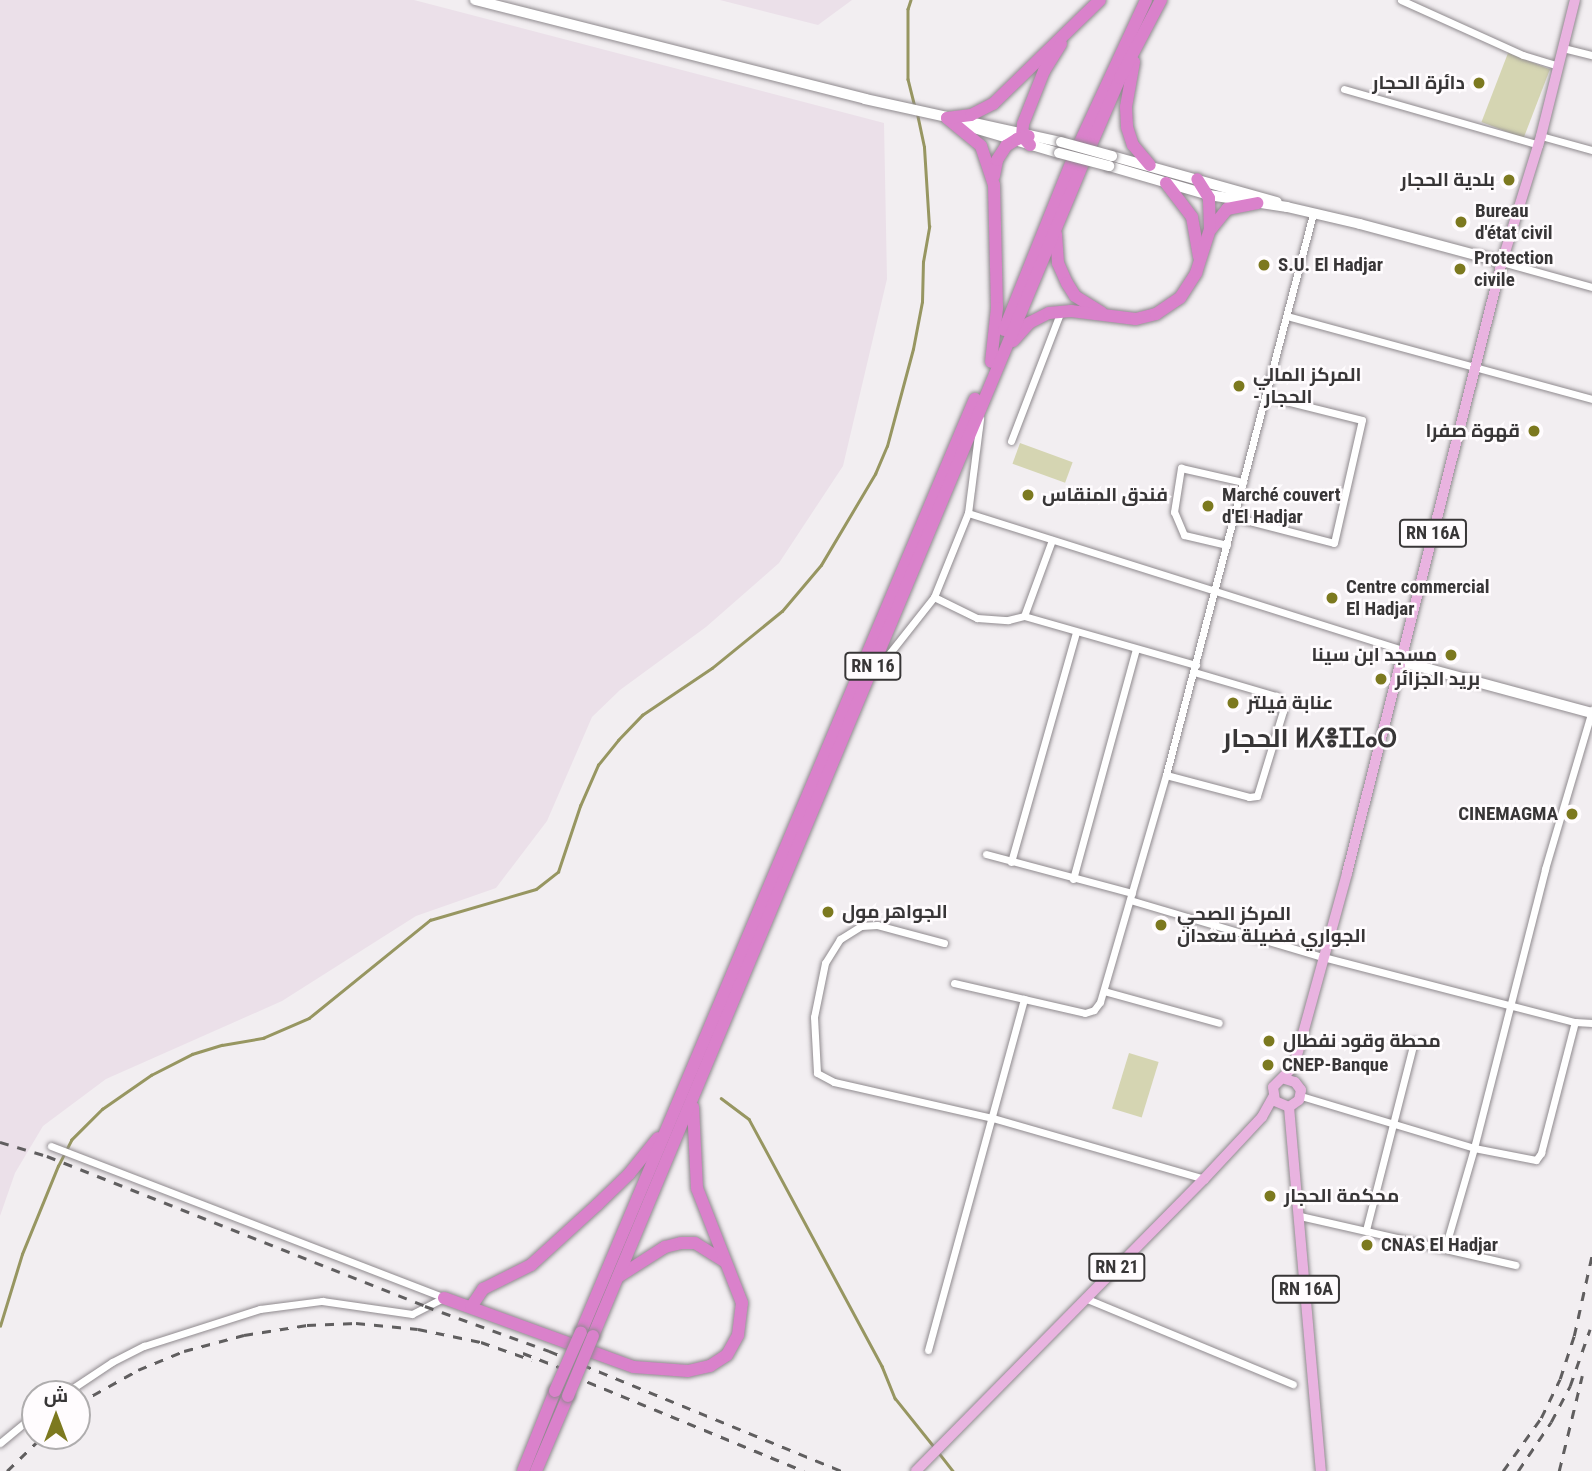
<!DOCTYPE html>
<html>
<head>
<meta charset="utf-8">
<style>
	body { margin:0 }
	#map { position:relative; width:1592px; height:1471px; overflow:hidden; background:#f2eef1; font-family:"Roboto Condensed",Cairo,"Noto Sans Tifinagh",sans-serif }
	div>[style] { position:absolute }
	.built>* { inset:0; background:#ebe0e9 }
	.green>* { inset:0; background:#d5d5b2; transform-origin:0 0 }
	.stream>* { height:2.5px; margin:-1.25px; padding:0 1.25px; transform-origin:1.25px; border-radius:1.25px; background:#979661 }
	.roads { filter:drop-shadow(0 0 2px #8f8a8e) drop-shadow(0 0 2px #8f8a8e) }
	.street>* { height:7px; margin:-3.5px; padding:0 3.5px; transform-origin:3.5px; border-radius:3.5px; background:#fff }
	.secondary>* { height:10px; margin:-5px; padding:0 5px; transform-origin:5px; border-radius:5px; background:#fff }
	.primary>* { height:10px; margin:-5px; padding:0 5px; transform-origin:5px; border-radius:5px; background:#e9b3e0 }
	.highway>* { height:12px; margin:-6px; padding:0 6px; transform-origin:6px; border-radius:6px; background:#da81cb }
	.rail>* { height:2.5px; margin-top:-1.25px; transform-origin:0; background:repeating-linear-gradient(90deg,#605e5f 0 9px,transparent 0 18px) }
	.bridges { filter:drop-shadow(0 0 2px #8f8a8e) drop-shadow(0 0 2px #8f8a8e) }
	.secondary-bridge>* { height:10px; margin:-5px; padding:0 5px; transform-origin:5px; border-radius:5px; background:#fff }
	.highway-bridge>* { height:12px; margin:-6px; padding:0 6px; transform-origin:6px; border-radius:6px; background:#da81cb }
	.dots>* { width:19px; height:19px; translate:-50% -50%; box-sizing:border-box; border:4px solid #fffcfe; border-radius:50% }
	span { translate:-50% -50%; white-space:nowrap; text-align:center; line-height:1.15; -webkit-text-stroke:5px #fffcfe; paint-order:stroke }
	.shield-label span { padding:2px 5px; background:#fffcfe; border:2px solid; border-radius:5px; -webkit-text-stroke-width:0 }
	.shield-label { font-size:18px; color:#383637; font-weight:700 }
	.poi-label { font-size:19px; color:#383637; font-weight:700 }
	.right { translate:-100% -50%; text-align:right }
	.left { translate:0 -50%; text-align:left }
	.district-label { font-size:26px; color:#383637; font-weight:700 }
	.north { position:absolute; left:21px; top:1380px; width:70px; height:70px; box-sizing:border-box; background:#fffcfe; border:2px solid #afadae; border-radius:50%; rotate:0deg; font-size:19px; font-weight:700; line-height:28px; text-align:center; color:#383637 }
	.north::after { content:''; display:block; margin:auto; width:24px; height:32px; background:#7c791f; clip-path:polygon(50% 0,100% 100%,50% 72%,0 100%) }
</style>
</head>
<body>
<div id="map">
	<div class="built">
		<i style="clip-path:polygon(0 0,414px 0,884px 123px,887px 279px,843px 466px,779px 563px,706px 627px,620px 690px,592px 717px,547px 821px,496px 888px,416px 916px,282px 1001px,106px 1079px,43px 1126px,15px 1173px,0 1216px)"></i>
		<i style="clip-path:polygon(720px 0,852px 0,818px 25px)"></i>
	</div>
	<div class="green">
		<i style="left:1508px;top:53px;width:45px;height:74px;rotate:21deg"></i>
		<i style="left:1020px;top:443px;width:56px;height:22px;rotate:20deg"></i>
		<i style="left:1129px;top:1053px;width:31px;height:58px;rotate:17deg"></i>
	</div>
	<div class="stream">
		<i style="left:911px;top:0;width:9px;rotate:108deg"></i>
		<i style="left:908px;top:9px;width:70px;rotate:90deg"></i>
		<i style="left:908px;top:79px;width:30px;rotate:76deg"></i>
		<i style="left:721px;top:1098px;width:35px;rotate:37deg"></i>
		<i style="left:749px;top:1119px;width:281px;rotate:61.7deg"></i>
		<i style="left:882px;top:1366px;width:35px;rotate:68deg"></i>
		<i style="left:895px;top:1398px;width:64px;rotate:51.3deg"></i>
		<i style="left:0;top:1326px;width:75px;rotate:-73deg"></i>
		<i style="left:22px;top:1254px;width:95px;rotate:-67.8deg"></i>
		<i style="left:58px;top:1166px;width:29px;rotate:-63deg"></i>
		<i style="left:71px;top:1140px;width:44px;rotate:-45deg"></i>
		<i style="left:102px;top:1109px;width:60px;rotate:-34.8deg"></i>
		<i style="left:151px;top:1075px;width:46px;rotate:-27.1deg"></i>
		<i style="left:192px;top:1054px;width:31px;rotate:-17deg"></i>
		<i style="left:222px;top:1045px;width:42px;rotate:-9.7deg"></i>
		<i style="left:263px;top:1038px;width:50px;rotate:-23.5deg"></i>
		<i style="left:309px;top:1018px;width:156px;rotate:-39deg"></i>
		<i style="left:430px;top:920px;width:110px;rotate:-16.3deg"></i>
		<i style="left:536px;top:889px;width:28px;rotate:-38deg"></i>
		<i style="left:558px;top:872px;width:70px;rotate:-71.6deg"></i>
		<i style="left:580px;top:806px;width:45px;rotate:-66.3deg"></i>
		<i style="left:598px;top:765px;width:32px;rotate:-51deg"></i>
		<i style="left:618px;top:740px;width:35px;rotate:-46deg"></i>
		<i style="left:642px;top:715px;width:84px;rotate:-33.9deg"></i>
		<i style="left:712px;top:668px;width:90px;rotate:-39.2deg"></i>
		<i style="left:782px;top:611px;width:60px;rotate:-49.7deg"></i>
		<i style="left:821px;top:565px;width:106px;rotate:-59.3deg"></i>
		<i style="left:875px;top:474px;width:30px;rotate:-67deg"></i>
		<i style="left:887px;top:446px;width:100px;rotate:-75deg"></i>
		<i style="left:913px;top:349px;width:48px;rotate:-79.2deg"></i>
		<i style="left:922px;top:302px;width:40px;rotate:-88.6deg"></i>
		<i style="left:923px;top:262px;width:36px;rotate:-80deg"></i>
		<i style="left:929px;top:227px;width:80px;rotate:-93.6deg"></i>
		<i style="left:924px;top:147px;width:33px;rotate:-102deg"></i>
		<i style="left:939px;top:1453px;width:23px;rotate:52deg"></i>
	</div>
	<div class="roads">
		<div class="street">
			<i style="left:1401px;top:0;width:134px;rotate:24.3deg"></i>
			<i style="left:1523px;top:55px;width:37px;rotate:17deg"></i>
			<i style="left:1563px;top:48px;width:30px;rotate:14deg"></i>
			<i style="left:1344px;top:89px;width:203px;rotate:16deg"></i>
			<i style="left:1541px;top:136px;width:53px;rotate:15.4deg"></i>
			<i style="left:1502px;top:262px;width:93px;rotate:15.5deg"></i>
			<i style="left:1287px;top:316px;width:316px;rotate:15.2deg"></i>
			<i style="left:1011px;top:441px;width:139px;rotate:-69deg"></i>
			<i style="left:968px;top:513px;width:455px;rotate:17.5deg"></i>
			<i style="left:1234px;top:517px;width:103px;rotate:14.6deg"></i>
			<i style="left:1334px;top:543px;width:126px;rotate:-77.2deg"></i>
			<i style="left:1362px;top:420px;width:99px;rotate:-166deg"></i>
			<i style="left:1227px;top:545px;width:44px;rotate:-166.9deg"></i>
			<i style="left:1184px;top:535px;width:25px;rotate:-113deg"></i>
			<i style="left:1174px;top:512px;width:45px;rotate:-81deg"></i>
			<i style="left:1181px;top:468px;width:64px;rotate:12.7deg"></i>
			<i style="left:934px;top:597px;width:48px;rotate:26deg"></i>
			<i style="left:977px;top:618px;width:31px;rotate:4deg"></i>
			<i style="left:1008px;top:620px;width:16px;rotate:-14deg"></i>
			<i style="left:1024px;top:616px;width:179px;rotate:15.9deg"></i>
			<i style="left:1024px;top:616px;width:81px;rotate:-69.8deg"></i>
			<i style="left:874px;top:673px;width:97px;rotate:-51.7deg"></i>
			<i style="left:934px;top:597px;width:91px;rotate:-68deg"></i>
			<i style="left:968px;top:513px;width:95px;rotate:-82.7deg"></i>
			<i style="left:1166px;top:775px;width:86px;rotate:14.8deg"></i>
			<i style="left:1249px;top:797px;width:8px;rotate:-7deg"></i>
			<i style="left:1257px;top:796px;width:89px;rotate:-73deg"></i>
			<i style="left:1283px;top:711px;width:17px;rotate:-115deg"></i>
			<i style="left:1276px;top:696px;width:85px;rotate:-163.7deg"></i>
			<i style="left:986px;top:854px;width:151px;rotate:15deg"></i>
			<i style="left:1011px;top:862px;width:238px;rotate:-74.2deg"></i>
			<i style="left:1073px;top:879px;width:238px;rotate:-74.7deg"></i>
			<i style="left:1130px;top:900px;width:201px;rotate:16.5deg"></i>
			<i style="left:1323px;top:957px;width:260px;rotate:14.5deg"></i>
			<i style="left:1575px;top:1022px;width:17px;rotate:3deg"></i>
			<i style="left:944px;top:943px;width:69px;rotate:-165deg"></i>
			<i style="left:877px;top:925px;width:16px;rotate:176deg"></i>
			<i style="left:861px;top:926px;width:25px;rotate:148deg"></i>
			<i style="left:840px;top:939px;width:28px;rotate:122deg"></i>
			<i style="left:825px;top:963px;width:55px;rotate:101.5deg"></i>
			<i style="left:814px;top:1017px;width:56px;rotate:86.9deg"></i>
			<i style="left:817px;top:1073px;width:19px;rotate:28deg"></i>
			<i style="left:834px;top:1082px;width:163px;rotate:12.8deg"></i>
			<i style="left:993px;top:1118px;width:220px;rotate:16.1deg"></i>
			<i style="left:954px;top:983px;width:134px;rotate:12.9deg"></i>
			<i style="left:1085px;top:1013px;width:9px;rotate:-18deg"></i>
			<i style="left:1094px;top:1010px;width:10px;rotate:-53deg"></i>
			<i style="left:1100px;top:1002px;width:236px;rotate:-73.8deg"></i>
			<i style="left:1166px;top:775px;width:580px;rotate:-75.32deg"></i>
			<i style="left:1104px;top:991px;width:119px;rotate:15.5deg"></i>
			<i style="left:1301px;top:1096px;width:181px;rotate:16.7deg"></i>
			<i style="left:1474px;top:1148px;width:63px;rotate:11deg"></i>
			<i style="left:1536px;top:1160px;width:9px;rotate:-54deg"></i>
			<i style="left:1541px;top:1153px;width:135px;rotate:-75.5deg"></i>
			<i style="left:51px;top:1146px;width:421px;rotate:21.1deg"></i>
			<i style="left:1300px;top:1216px;width:221px;rotate:12.8deg"></i>
			<i style="left:1366px;top:1230px;width:195px;rotate:-75.7deg"></i>
			<i style="left:1445px;top:1248px;width:104px;rotate:-73.8deg"></i>
			<i style="left:1474px;top:1148px;width:288px;rotate:-75.7deg"></i>
			<i style="left:1545px;top:869px;width:166px;rotate:-73.5deg"></i>
			<i style="left:1085px;top:1298px;width:225px;rotate:22.5deg"></i>
			<i style="left:928px;top:1350px;width:364px;rotate:-74.7deg"></i>
			<i style="left:64px;top:1394px;width:58px;rotate:-33.7deg"></i>
			<i style="left:112px;top:1362px;width:36px;rotate:-27deg"></i>
			<i style="left:144px;top:1346px;width:122px;rotate:-17.7deg"></i>
			<i style="left:260px;top:1309px;width:63px;rotate:-7.4deg"></i>
			<i style="left:322px;top:1301px;width:91px;rotate:8.2deg"></i>
			<i style="left:412px;top:1314px;width:36px;rotate:-27deg"></i>
			<i style="left:0;top:1443px;width:45px;rotate:-39.6deg"></i>
		</div>
		<div class="secondary">
			<i style="left:475px;top:0;width:402px;rotate:14.2deg"></i>
			<i style="left:865px;top:99px;width:201px;rotate:12.4deg"></i>
			<i style="left:957px;top:123px;width:106px;rotate:16.4deg"></i>
			<i style="left:1112px;top:156px;width:171px;rotate:15.6deg"></i>
			<i style="left:1109px;top:166px;width:104px;rotate:16.2deg"></i>
			<i style="left:1209px;top:195px;width:79px;rotate:8.7deg"></i>
			<i style="left:1287px;top:207px;width:75px;rotate:13.1deg"></i>
			<i style="left:1360px;top:224px;width:147px;rotate:15deg"></i>
			<i style="left:1399px;top:661px;width:200px;rotate:15.1deg"></i>
		</div>
		<div class="primary">
			<i style="left:1285px;top:1079px;width:10px;rotate:17deg"></i>
			<i style="left:1295px;top:1082px;width:10px;rotate:53deg"></i>
			<i style="left:1301px;top:1090px;width:10px;rotate:101deg"></i>
			<i style="left:1299px;top:1100px;width:12px;rotate:145deg"></i>
			<i style="left:1289px;top:1107px;width:15px;rotate:-157deg"></i>
			<i style="left:1275px;top:1101px;width:14px;rotate:-98deg"></i>
			<i style="left:1273px;top:1087px;width:30px;rotate:-45deg"></i>
			<i style="left:1294px;top:1066px;width:200px;rotate:-74.6deg"></i>
			<i style="left:1347px;top:873px;width:630px;rotate:-75.77deg"></i>
			<i style="left:1502px;top:262px;width:132px;rotate:-72.8deg"></i>
			<i style="left:1541px;top:136px;width:140px;rotate:-76deg"></i>
			<i style="left:1289px;top:1107px;width:365px;rotate:85deg"></i>
			<i style="left:916px;top:1471px;width:410px;rotate:-45.4deg"></i>
			<i style="left:1204px;top:1179px;width:85px;rotate:-46.9deg"></i>
			<i style="left:1262px;top:1117px;width:23px;rotate:-61deg"></i>
		</div>
		<div class="highway">
			<i style="left:1134px;top:62px;width:46px;rotate:100.1deg"></i>
			<i style="left:1126px;top:107px;width:20px;rotate:87deg"></i>
			<i style="left:1127px;top:127px;width:19px;rotate:72deg"></i>
			<i style="left:1133px;top:145px;width:26px;rotate:50deg"></i>
			<i style="left:947px;top:118px;width:44px;rotate:39.5deg"></i>
			<i style="left:981px;top:146px;width:41px;rotate:71.6deg"></i>
			<i style="left:994px;top:185px;width:123px;rotate:88.6deg"></i>
			<i style="left:997px;top:308px;width:54px;rotate:96.3deg"></i>
			<i style="left:947px;top:118px;width:24px;rotate:-7deg"></i>
			<i style="left:971px;top:115px;width:25px;rotate:-27deg"></i>
			<i style="left:993px;top:104px;width:149px;rotate:-44.2deg"></i>
			<i style="left:1030px;top:145px;width:12px;rotate:-132deg"></i>
			<i style="left:1022px;top:136px;width:12px;rotate:-85deg"></i>
			<i style="left:1023px;top:124px;width:57px;rotate:-68.4deg"></i>
			<i style="left:1044px;top:71px;width:32px;rotate:-58deg"></i>
			<i style="left:994px;top:176px;width:16px;rotate:-79deg"></i>
			<i style="left:997px;top:160px;width:17px;rotate:-57deg"></i>
			<i style="left:1006px;top:146px;width:13px;rotate:-32deg"></i>
			<i style="left:1017px;top:139px;width:12px;rotate:-14deg"></i>
			<i style="left:1166px;top:183px;width:43px;rotate:52.6deg"></i>
			<i style="left:1192px;top:217px;width:40px;rotate:80deg"></i>
			<i style="left:1211px;top:229px;width:26px;rotate:-51deg"></i>
			<i style="left:1227px;top:209px;width:31px;rotate:-11deg"></i>
			<i style="left:1056px;top:234px;width:29px;rotate:86deg"></i>
			<i style="left:1058px;top:263px;width:22px;rotate:66deg"></i>
			<i style="left:1067px;top:283px;width:15px;rotate:58deg"></i>
			<i style="left:1075px;top:296px;width:31px;rotate:32deg"></i>
			<i style="left:1004px;top:330px;width:193px;rotate:-68.1deg"></i>
			<i style="left:1076px;top:151px;width:166px;rotate:-65.1deg"></i>
			<i style="left:1013px;top:341px;width:24px;rotate:-48deg"></i>
			<i style="left:1029px;top:323px;width:22px;rotate:-27deg"></i>
			<i style="left:1049px;top:313px;width:22px;rotate:-5deg"></i>
			<i style="left:1071px;top:311px;width:65px;rotate:7deg"></i>
			<i style="left:1136px;top:319px;width:21px;rotate:-14deg"></i>
			<i style="left:1156px;top:314px;width:29px;rotate:-34deg"></i>
			<i style="left:1180px;top:298px;width:30px;rotate:-57deg"></i>
			<i style="left:1196px;top:273px;width:46px;rotate:-72.3deg"></i>
			<i style="left:1210px;top:229px;width:31px;rotate:-92deg"></i>
			<i style="left:1209px;top:198px;width:22px;rotate:-122deg"></i>
			<i style="left:618px;top:1277px;width:56px;rotate:-32.6deg"></i>
			<i style="left:665px;top:1247px;width:16px;rotate:-14deg"></i>
			<i style="left:681px;top:1243px;width:14px"></i>
			<i style="left:695px;top:1243px;width:34px;rotate:32deg"></i>
			<i style="left:444px;top:1298px;width:202px;rotate:20deg"></i>
			<i style="left:634px;top:1367px;width:54px;rotate:4.2deg"></i>
			<i style="left:688px;top:1371px;width:23px;rotate:-13deg"></i>
			<i style="left:710px;top:1366px;width:20px;rotate:-33deg"></i>
			<i style="left:727px;top:1355px;width:23px;rotate:-61deg"></i>
			<i style="left:738px;top:1335px;width:32px;rotate:-83deg"></i>
			<i style="left:742px;top:1303px;width:123px;rotate:-111.4deg"></i>
			<i style="left:697px;top:1188px;width:81px;rotate:-92.8deg"></i>
			<i style="left:471px;top:1307px;width:22px;rotate:-56deg"></i>
			<i style="left:483px;top:1289px;width:54px;rotate:-26.6deg"></i>
			<i style="left:531px;top:1265px;width:89px;rotate:-42.3deg"></i>
			<i style="left:597px;top:1205px;width:45px;rotate:-44.1deg"></i>
			<i style="left:629px;top:1174px;width:46px;rotate:-51.1deg"></i>
			<i style="left:581px;top:1332px;width:1013px;rotate:-67.11deg"></i>
			<i style="left:593px;top:1336px;width:1281px;rotate:-67.32deg"></i>
			<i style="left:1087px;top:154px;width:83px;rotate:-66.5deg"></i>
			<i style="left:1120px;top:78px;width:88px;rotate:-62.3deg"></i>
			<i style="left:523px;top:1471px;width:86px;rotate:-68.2deg"></i>
			<i style="left:536px;top:1471px;width:82px;rotate:-66.9deg"></i>
		</div>
	</div>
	<div class="rail">
		<i style="left:0;top:1142px;width:49px;rotate:16.6deg"></i>
		<i style="left:47px;top:1156px;width:407px;rotate:21.6deg"></i>
		<i style="left:425px;top:1306px;width:132px;rotate:19.9deg"></i>
		<i style="left:549px;top:1351px;width:316px;rotate:22.3deg"></i>
		<i style="left:523px;top:1353px;width:63px;rotate:21.3deg"></i>
		<i style="left:571px;top:1375px;width:252px;rotate:22.4deg"></i>
		<i style="left:77px;top:1404px;width:70px;rotate:-29.1deg"></i>
		<i style="left:138px;top:1370px;width:50px;rotate:-22.4deg"></i>
		<i style="left:184px;top:1351px;width:62px;rotate:-14.9deg"></i>
		<i style="left:244px;top:1335px;width:64px;rotate:-9deg"></i>
		<i style="left:307px;top:1325px;width:49px;rotate:-2.3deg"></i>
		<i style="left:356px;top:1323px;width:62px;rotate:5.5deg"></i>
		<i style="left:418px;top:1329px;width:64px;rotate:11.7deg"></i>
		<i style="left:481px;top:1342px;width:54px;rotate:19.4deg"></i>
		<i style="left:7px;top:1471px;width:50px;rotate:-44.2deg"></i>
		<i style="left:1503px;top:1471px;width:65px;rotate:-54.4deg"></i>
		<i style="left:1541px;top:1418px;width:43px;rotate:-64deg"></i>
		<i style="left:1560px;top:1379px;width:45px;rotate:-72deg"></i>
		<i style="left:1574px;top:1336px;width:83px;rotate:-77.5deg"></i>
		<i style="left:1518px;top:1471px;width:59px;rotate:-56deg"></i>
		<i style="left:1551px;top:1422px;width:41px;rotate:-62.2deg"></i>
		<i style="left:1570px;top:1386px;width:60px;rotate:-70.7deg"></i>
		<i style="left:1559px;top:1471px;width:98px;rotate:-76.4deg"></i>
	</div>
	<div class="bridges">
		<div class="secondary-bridge">
			<i style="left:1061px;top:142px;width:53px;rotate:15.4deg"></i>
			<i style="left:1059px;top:153px;width:52px;rotate:14.6deg"></i>
		</div>
		<div class="highway-bridge">
			<i style="left:555px;top:1391px;width:64px;rotate:-66.2deg"></i>
			<i style="left:568px;top:1396px;width:65px;rotate:-67.4deg"></i>
		</div>
	</div>
	<div class="dots">
		<i style="left:1479px;top:83px;background:#7c791f"></i>
		<i style="left:1509px;top:180px;background:#7c791f"></i>
		<i style="left:1461px;top:222px;background:#7c791f"></i>
		<i style="left:1264px;top:265px;background:#7c791f"></i>
		<i style="left:1460px;top:269px;background:#7c791f"></i>
		<i style="left:1239px;top:386px;background:#7c791f"></i>
		<i style="left:1534px;top:431px;background:#7c791f"></i>
		<i style="left:1028px;top:495px;background:#7c791f"></i>
		<i style="left:1208px;top:506px;background:#7c791f"></i>
		<i style="left:1332px;top:598px;background:#7c791f"></i>
		<i style="left:1451px;top:655px;background:#7c791f"></i>
		<i style="left:1381px;top:679px;background:#7c791f"></i>
		<i style="left:1233px;top:703px;background:#7c791f"></i>
		<i style="left:1572px;top:814px;background:#7c791f"></i>
		<i style="left:828px;top:912px;background:#7c791f"></i>
		<i style="left:1161px;top:925px;background:#7c791f"></i>
		<i style="left:1269px;top:1041px;background:#7c791f"></i>
		<i style="left:1268px;top:1065px;background:#7c791f"></i>
		<i style="left:1270px;top:1196px;background:#7c791f"></i>
		<i style="left:1367px;top:1245px;background:#7c791f"></i>
	</div>
	<div class="shield-label">
		<span style="left:1433px;top:533px">RN 16A</span>
		<span style="left:873px;top:666px">RN 16</span>
		<span style="left:1117px;top:1267px">RN 21</span>
		<span style="left:1306px;top:1289px">RN 16A</span>
	</div>
	<div class="poi-label">
		<span class="right" style="left:1465px;top:83px">دائرة الحجار</span>
		<span class="right" style="left:1495px;top:180px">بلدية الحجار</span>
		<span class="left" style="left:1475px;top:222px">Bureau<br>d'état civil</span>
		<span class="left" style="left:1474px;top:269px">Protection<br>civile</span>
		<span class="left" style="left:1278px;top:265px">S.U. El Hadjar</span>
		<span class="left" style="left:1253px;top:386px">المركز المالي<br>- الحجار</span>
		<span class="right" style="left:1520px;top:431px">قهوة صفرا</span>
		<span class="left" style="left:1042px;top:495px">فندق المنقاس</span>
		<span class="left" style="left:1222px;top:506px">Marché couvert<br>d'El Hadjar</span>
		<span class="left" style="left:1346px;top:598px">Centre commercial<br>El Hadjar</span>
		<span class="right" style="left:1437px;top:655px">مسجد ابن سينا</span>
		<span class="left" style="left:1395px;top:679px">بريد الجزائر</span>
		<span class="left" style="left:1247px;top:703px">عنابة فيلتر</span>
		<span class="right" style="left:1558px;top:814px">CINEMAGMA</span>
		<span class="left" style="left:842px;top:912px">الجواهر مول</span>
		<span class="left" style="left:1177px;top:925px">المركز الصحي<br>الجواري فضيلة سعدان</span>
		<span class="left" style="left:1283px;top:1041px">محطة وقود نفطال</span>
		<span class="left" style="left:1282px;top:1065px">CNEP-Banque</span>
		<span class="left" style="left:1284px;top:1196px">محكمة الحجار</span>
		<span class="left" style="left:1381px;top:1245px">CNAS El Hadjar</span>
	</div>
	<div class="district-label">
		<span style="left:1310px;top:739px">الحجار ⵍⵃⴻⵊⵊⴰⵔ</span>
	</div>
	<div class="north">ش</div>
</div>
</body>
</html>
